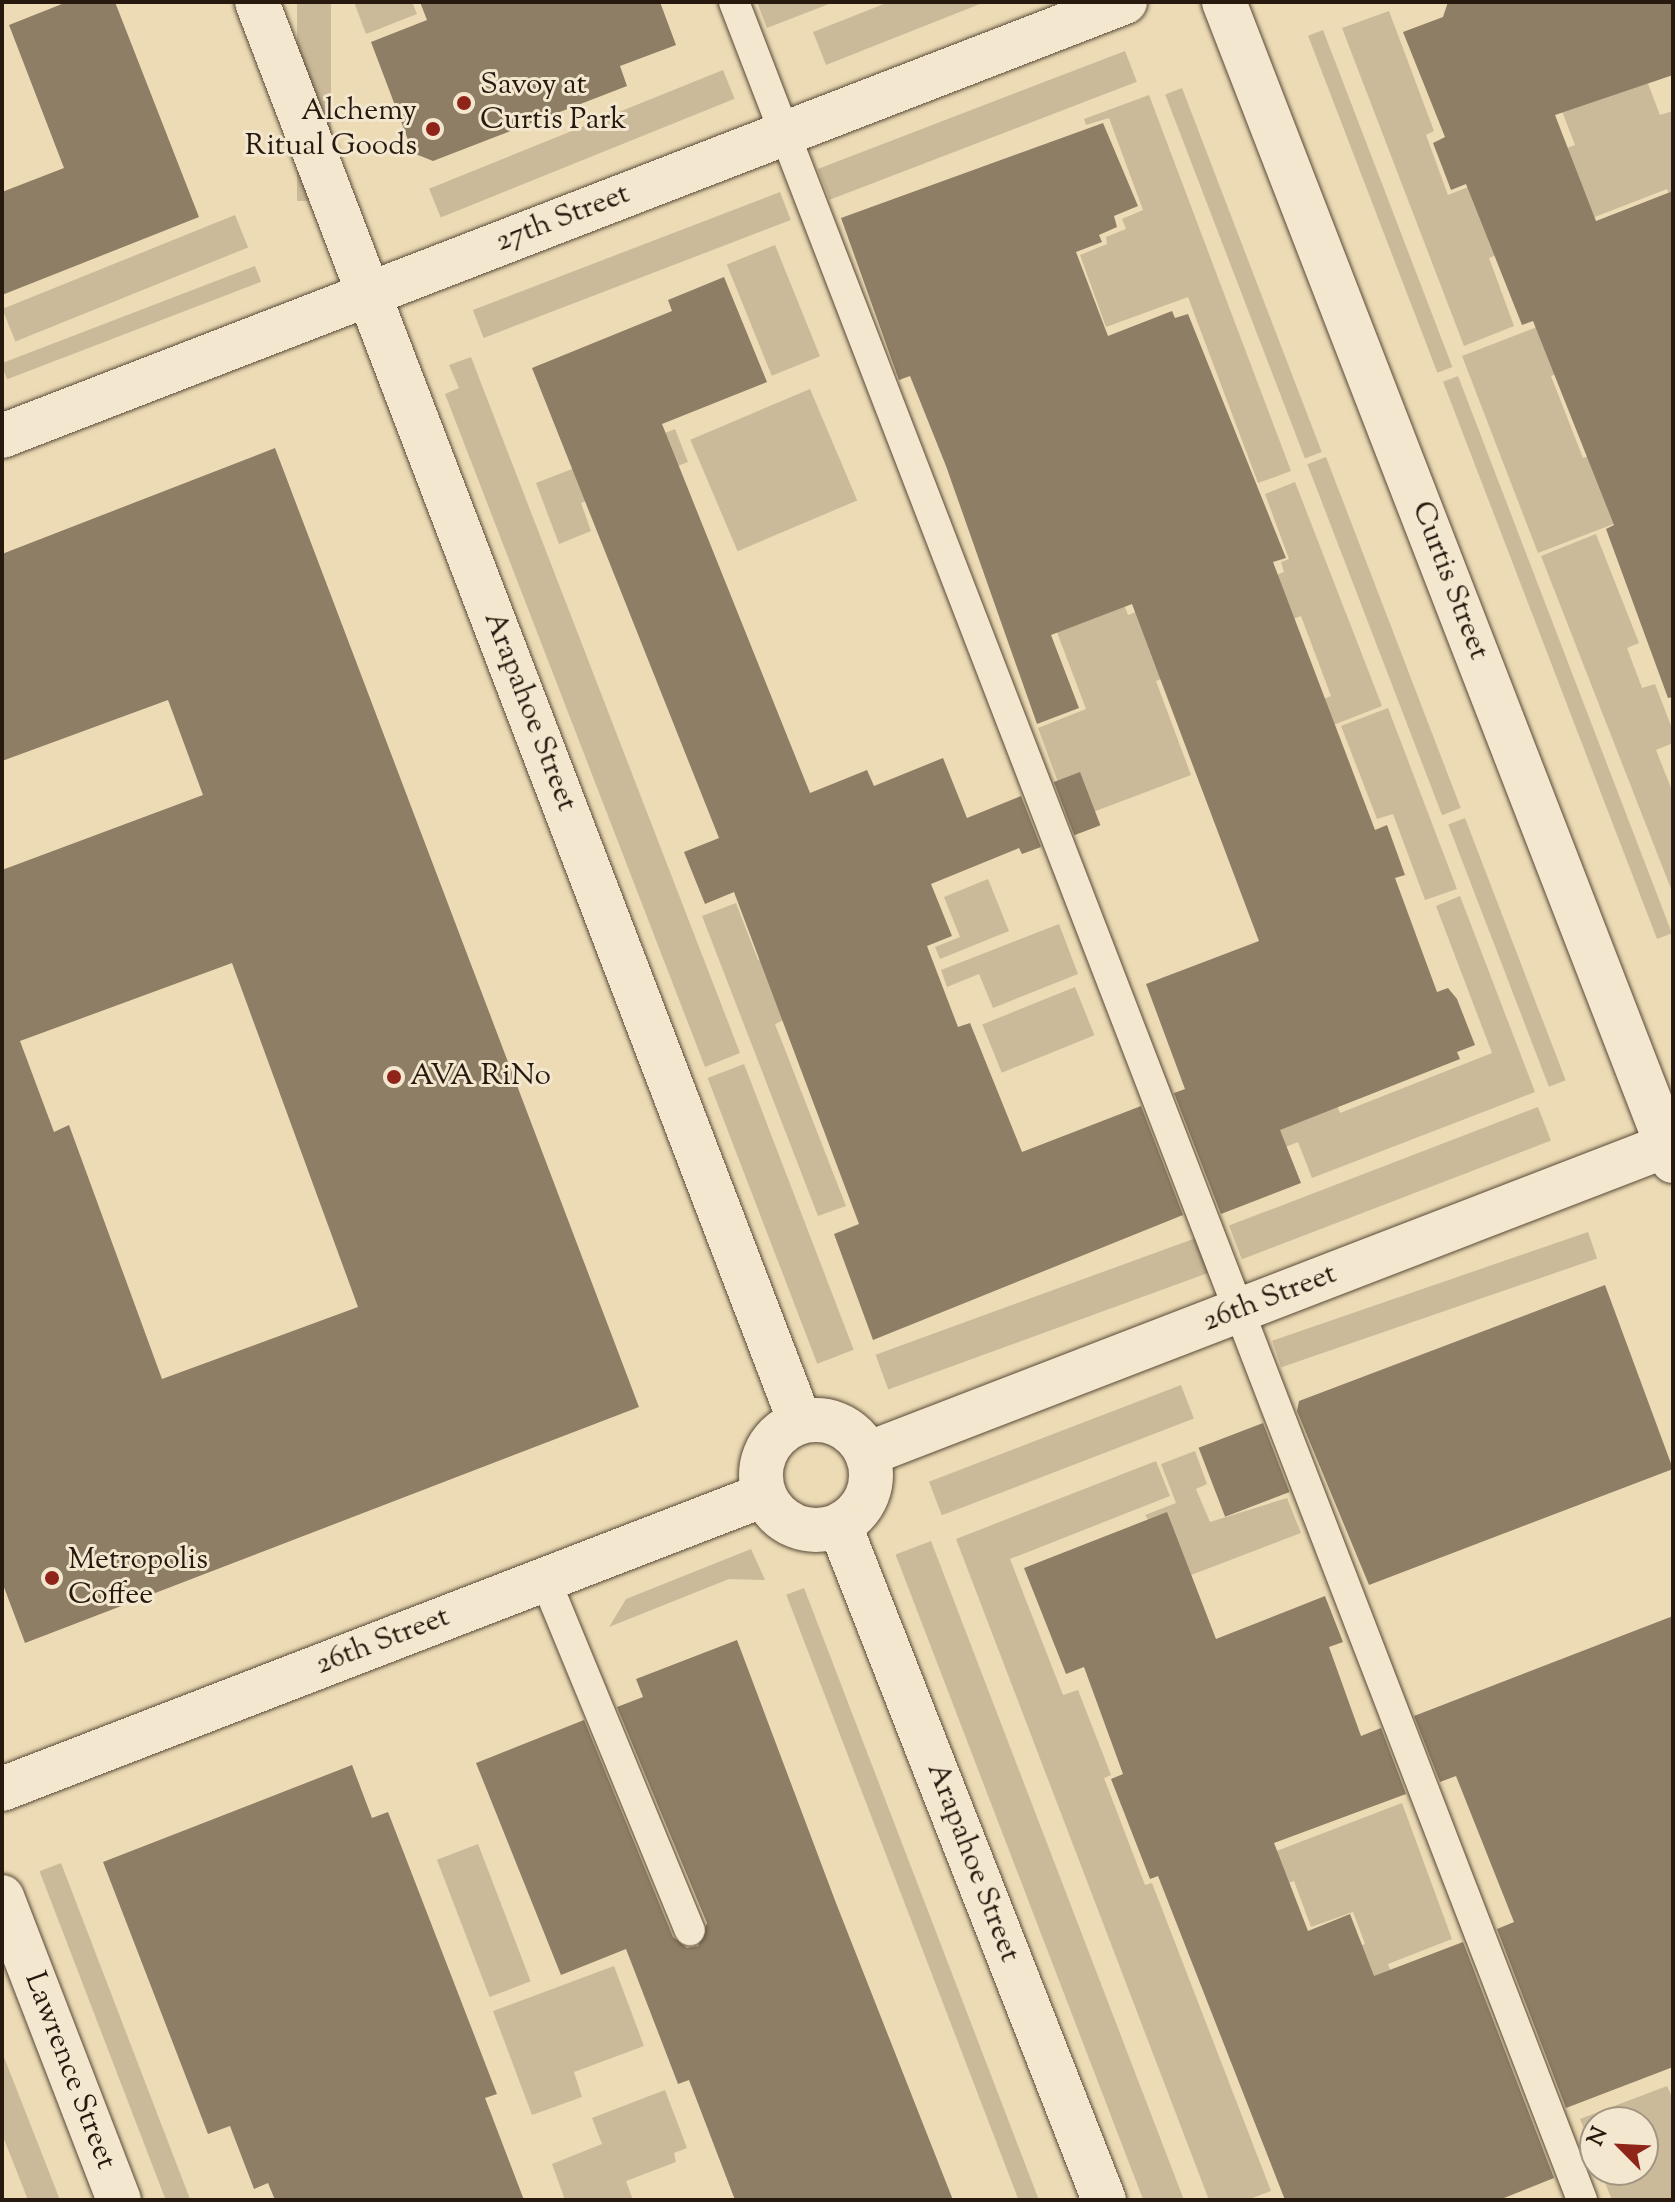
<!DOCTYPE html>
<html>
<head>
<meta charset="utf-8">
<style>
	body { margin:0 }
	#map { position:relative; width:1675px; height:2202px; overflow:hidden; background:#eddbb5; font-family:"Sorts Mill Goudy",serif }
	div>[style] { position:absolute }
	.green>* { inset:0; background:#cbba99; transform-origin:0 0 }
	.building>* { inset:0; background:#8e7e65; transform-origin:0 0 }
	.roads { filter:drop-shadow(0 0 2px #584a38) drop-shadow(0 0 2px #584a38) }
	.lane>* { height:30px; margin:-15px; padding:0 15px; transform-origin:15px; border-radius:15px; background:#f3e8cf }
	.street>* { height:44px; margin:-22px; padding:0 22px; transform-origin:22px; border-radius:22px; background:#f3e8cf }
	.secondary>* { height:44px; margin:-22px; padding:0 22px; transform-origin:22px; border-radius:22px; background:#f3e8cf }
	.secondary>.ring { margin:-22px; padding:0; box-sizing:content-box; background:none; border:44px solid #f3e8cf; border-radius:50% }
	.dots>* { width:22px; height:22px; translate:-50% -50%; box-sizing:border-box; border:4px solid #f3e8cf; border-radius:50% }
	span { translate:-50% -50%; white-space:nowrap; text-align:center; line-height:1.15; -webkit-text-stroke:6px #f3e8cf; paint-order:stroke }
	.poi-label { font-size:30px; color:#27190e }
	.left { translate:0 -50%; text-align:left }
	.right { translate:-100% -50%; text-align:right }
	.street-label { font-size:30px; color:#27190e }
	.frame { position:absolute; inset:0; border:4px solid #27190e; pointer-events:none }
	.north { position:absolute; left:1579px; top:2106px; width:80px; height:80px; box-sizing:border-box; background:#f3e8cf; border:2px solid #a19582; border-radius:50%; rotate:294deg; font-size:22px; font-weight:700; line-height:32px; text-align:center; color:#27190e }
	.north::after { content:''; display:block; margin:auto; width:28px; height:36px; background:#8f2418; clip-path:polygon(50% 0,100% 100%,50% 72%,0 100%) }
</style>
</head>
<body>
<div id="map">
	<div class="green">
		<i style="left:297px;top:2px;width:34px;height:199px"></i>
		<i style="clip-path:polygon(354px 2px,412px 2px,417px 14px,366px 34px)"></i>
		<i style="clip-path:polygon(757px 2px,834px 2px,767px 28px)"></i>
		<i style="clip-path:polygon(889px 2px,985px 2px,826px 65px,813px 32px)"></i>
		<i style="clip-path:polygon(1389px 11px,1434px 131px,1426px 135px,1448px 195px,1575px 145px,1542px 59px,1626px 26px,1660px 115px,1673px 111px,1673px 202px,1667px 189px,1489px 258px,1514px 326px,1464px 346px,1342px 28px)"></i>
		<i style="left:1323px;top:30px;width:361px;height:16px;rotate:69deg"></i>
		<i style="left:1125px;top:51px;width:33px;height:329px;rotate:69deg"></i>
		<i style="left:723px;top:70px;width:31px;height:317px;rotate:68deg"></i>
		<i style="left:1182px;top:88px;width:390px;height:18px;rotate:69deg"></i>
		<i style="clip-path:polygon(1149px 95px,1291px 471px,1258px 483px,1188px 297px,1106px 327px,1080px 255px,1107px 244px,1106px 237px,1126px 229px,1122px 219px,1143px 210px,1109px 118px,1086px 125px,1084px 119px)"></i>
		<i style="left:780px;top:192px;width:30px;height:329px;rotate:69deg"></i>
		<i style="left:235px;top:215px;width:35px;height:251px;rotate:68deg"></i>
		<i style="left:775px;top:245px;width:120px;height:52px;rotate:68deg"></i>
		<i style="left:255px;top:266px;width:17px;height:272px;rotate:69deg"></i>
		<i style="clip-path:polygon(1673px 274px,1593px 360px,1551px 376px,1583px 458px,1619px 445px,1616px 523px,1538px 553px,1462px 356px)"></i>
		<i style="clip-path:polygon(471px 357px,740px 1053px,705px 1067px,445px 394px,459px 388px,449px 365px)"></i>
		<i style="left:1458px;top:376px;width:597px;height:16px;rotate:69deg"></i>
		<i style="left:810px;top:389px;width:121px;height:130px;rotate:67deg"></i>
		<i style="clip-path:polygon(675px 429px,688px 462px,581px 503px,591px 531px,559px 544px,536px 483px)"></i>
		<i style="left:1326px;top:457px;width:376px;height:20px;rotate:69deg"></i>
		<i style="clip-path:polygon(1295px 482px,1382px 706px,1203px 776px,1193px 750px,1331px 696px,1301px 616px,1247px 637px,1230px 593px,1284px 572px,1281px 562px,1289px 559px,1265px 494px)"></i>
		<i style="clip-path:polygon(1596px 534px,1639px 643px,1627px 648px,1642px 688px,1655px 684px,1673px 731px,1673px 743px,1656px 750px,1673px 793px,1673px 894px,1541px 556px)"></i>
		<i style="clip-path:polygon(1106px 556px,1128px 615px,1171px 599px,1201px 664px,1156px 681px,1191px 775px,1072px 820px,1038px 728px,1086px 709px,1038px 582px)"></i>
		<i style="clip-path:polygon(1388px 708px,1457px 889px,1425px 900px,1393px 814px,1377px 819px,1341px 726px)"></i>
		<i style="left:1465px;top:818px;width:281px;height:18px;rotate:69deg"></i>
		<i style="clip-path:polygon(988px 879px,1009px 931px,940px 959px,935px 947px,960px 937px,944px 897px)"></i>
		<i style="clip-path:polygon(1460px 896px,1535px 1092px,1312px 1178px,1298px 1142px,1278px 1150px,1282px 1072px,1331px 1090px,1340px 1113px,1492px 1053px,1436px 906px)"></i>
		<i style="clip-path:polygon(736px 903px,758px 960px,771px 957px,793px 1016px,775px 1024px,846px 1206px,818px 1216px,702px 916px)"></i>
		<i style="clip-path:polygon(1059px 924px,1078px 974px,993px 1008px,979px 974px,947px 987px,941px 970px)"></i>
		<i style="left:1075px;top:987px;width:52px;height:100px;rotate:68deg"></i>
		<i style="left:744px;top:1064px;width:306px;height:39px;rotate:69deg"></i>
		<i style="left:1538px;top:1107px;width:36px;height:331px;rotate:69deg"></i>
		<i style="left:1588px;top:1232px;width:28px;height:334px;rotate:71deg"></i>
		<i style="left:1196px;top:1238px;width:37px;height:341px;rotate:70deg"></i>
		<i style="left:1181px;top:1385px;width:36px;height:270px;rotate:69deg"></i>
		<i style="clip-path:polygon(1195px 1451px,1207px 1484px,1196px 1489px,1210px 1522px,1287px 1498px,1301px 1533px,1186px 1577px,1145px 1515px,1176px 1503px,1161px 1464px)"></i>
		<i style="clip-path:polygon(1156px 1461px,1170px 1496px,1010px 1559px,1063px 1695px,1078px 1690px,1111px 1775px,1104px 1778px,1145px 1885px,1152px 1883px,1271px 2191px,1247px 2200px,1209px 2200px,956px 1539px)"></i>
		<i style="left:931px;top:1541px;width:706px;height:38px;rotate:69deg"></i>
		<i style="clip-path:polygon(751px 1549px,765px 1580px,729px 1579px,609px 1627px,626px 1599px)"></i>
		<i style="left:804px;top:1588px;width:656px;height:19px;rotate:69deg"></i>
		<i style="clip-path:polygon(1402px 1803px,1452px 1939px,1388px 1964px,1421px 2052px,1410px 2056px,1357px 1947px,1365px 1944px,1353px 1912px,1311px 1927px,1294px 1881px,1274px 1888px,1261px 1857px)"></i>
		<i style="left:478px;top:1844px;width:147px;height:44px;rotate:69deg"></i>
		<i style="left:61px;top:1863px;width:362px;height:23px;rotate:69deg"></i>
		<i style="clip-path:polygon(614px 1966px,644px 2046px,574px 2072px,582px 2097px,532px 2115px,493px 2011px)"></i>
		<i style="clip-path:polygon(2px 2052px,60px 2200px,28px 2200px,2px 2134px)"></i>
		<i style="clip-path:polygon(1667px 2086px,1673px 2099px,1673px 2200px,1612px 2200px,1600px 2170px,1643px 2170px,1643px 2122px,1595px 2122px,1595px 2157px,1580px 2119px)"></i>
		<i style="clip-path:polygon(665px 2090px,687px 2148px,674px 2153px,676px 2162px,626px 2181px,633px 2200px,565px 2200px,552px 2164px,602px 2144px,592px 2118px)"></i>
	</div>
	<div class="building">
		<i style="clip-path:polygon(67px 2px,115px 2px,199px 217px,2px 295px,2px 192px,64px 168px,9px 25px)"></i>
		<i style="clip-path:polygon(420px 2px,660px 2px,676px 45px,620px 66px,627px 86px,433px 161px,413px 153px,371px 42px,427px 20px)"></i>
		<i style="clip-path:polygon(1448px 2px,1673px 2px,1673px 75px,1555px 115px,1596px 221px,1673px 191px,1673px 697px,1668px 698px,1606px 529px,1614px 525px,1533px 321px,1522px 325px,1466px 184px,1451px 190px,1433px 143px,1445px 137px,1403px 32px,1443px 17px)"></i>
		<i style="clip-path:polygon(1103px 123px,1138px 206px,1114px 216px,1117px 227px,1099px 235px,1102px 242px,1076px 252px,1108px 336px,1172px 311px,1175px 318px,1188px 314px,1286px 558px,1273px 562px,1375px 830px,1387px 825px,1405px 875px,1395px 878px,1437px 992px,1448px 988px,1457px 999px,1475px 1045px,1457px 1052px,1460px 1059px,1280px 1130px,1301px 1183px,1221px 1214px,1174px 1093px,1185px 1089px,1146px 984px,1259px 941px,1132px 604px,1051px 635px,1079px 708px,1037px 724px,946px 466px,910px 376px,899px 380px,841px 218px)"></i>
		<i style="clip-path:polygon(724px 277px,767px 382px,662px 424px,810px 793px,867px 770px,874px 786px,943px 758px,967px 818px,1021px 796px,1041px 847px,1022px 854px,1019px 848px,931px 884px,952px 936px,927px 946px,958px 1027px,970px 1023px,1022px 1152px,1141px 1106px,1183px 1215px,873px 1340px,834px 1234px,859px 1224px,734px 892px,705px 904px,684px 852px,719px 838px,532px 368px,672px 311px,668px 300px)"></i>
		<i style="clip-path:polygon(evenodd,275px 448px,639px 1407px,25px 1643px,2px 1582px,2px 870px,203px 795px,168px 700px,2px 761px,2px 554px,275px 448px,232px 963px,358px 1307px,162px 1379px,69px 1125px,54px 1132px,20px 1041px,232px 963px)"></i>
		<i style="left:1080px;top:772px;width:57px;height:28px;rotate:69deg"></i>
		<i style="clip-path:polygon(1605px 1285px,1673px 1469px,1369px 1585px,1297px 1411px,1299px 1401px)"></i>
		<i style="left:1263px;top:1423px;width:74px;height:69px;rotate:69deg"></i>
		<i style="clip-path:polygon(1167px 1512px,1216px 1639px,1325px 1596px,1343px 1642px,1329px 1647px,1361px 1736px,1381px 1728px,1406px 1794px,1274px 1843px,1308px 1931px,1350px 1914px,1374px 1976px,1463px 1942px,1554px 2178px,1499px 2200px,1285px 2200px,1158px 1876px,1150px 1879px,1111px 1779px,1123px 1774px,1084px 1667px,1066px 1674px,1024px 1568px)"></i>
		<i style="clip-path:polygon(1673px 1616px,1673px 2067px,1566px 2108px,1497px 1929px,1514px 1922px,1456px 1776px,1440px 1782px,1414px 1716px)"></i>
		<i style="clip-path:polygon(737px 1640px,836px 1903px,953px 2200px,735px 2200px,689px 2080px,678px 2084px,626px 1949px,561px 1975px,476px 1763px,584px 1720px,673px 1937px,687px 1948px,698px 1946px,707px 1923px,617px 1707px,643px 1697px,636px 1679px)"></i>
		<i style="clip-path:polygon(352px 1765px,372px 1818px,388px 1812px,497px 2094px,485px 2098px,524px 2200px,275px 2200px,268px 2183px,254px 2189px,230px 2126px,208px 2134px,103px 1862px)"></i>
	</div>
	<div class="roads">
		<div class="lane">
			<i style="left:734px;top:2px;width:2356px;rotate:68.9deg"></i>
			<i style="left:545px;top:1579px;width:380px;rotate:67.6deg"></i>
		</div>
		<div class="street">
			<i style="left:1224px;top:2px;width:1243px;rotate:68.82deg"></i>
			<i style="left:2px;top:436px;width:1204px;rotate:-21.13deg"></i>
			<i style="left:867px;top:1454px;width:864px;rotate:-21.1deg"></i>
			<i style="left:2px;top:1789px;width:817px;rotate:-21.1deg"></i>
		</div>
		<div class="secondary">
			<i style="left:257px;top:2px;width:1520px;rotate:69.07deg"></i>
			<i class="ring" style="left:761px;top:1420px;width:66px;height:66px"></i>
			<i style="left:840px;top:1526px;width:724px;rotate:68.61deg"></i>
			<i style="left:2px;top:1897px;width:325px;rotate:68.9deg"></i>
		</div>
	</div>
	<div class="dots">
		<i style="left:464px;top:103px;background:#8f2418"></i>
		<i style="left:433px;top:129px;background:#8f2418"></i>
		<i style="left:394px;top:1077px;background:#8f2418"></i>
		<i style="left:52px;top:1578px;background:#8f2418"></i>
	</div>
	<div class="poi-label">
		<span class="left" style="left:480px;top:103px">Savoy at<br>Curtis Park</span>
		<span class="right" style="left:417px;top:129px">Alchemy<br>Ritual Goods</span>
		<span class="left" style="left:410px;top:1077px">AVA RiNo</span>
		<span class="left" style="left:68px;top:1578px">Metropolis<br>Coffee</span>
	</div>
	<div class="street-label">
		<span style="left:563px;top:219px;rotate:-21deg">27th Street</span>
		<span style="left:1449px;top:581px;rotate:69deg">Curtis Street</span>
		<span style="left:529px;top:712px;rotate:69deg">Arapahoe Street</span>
		<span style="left:1270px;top:1299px;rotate:-21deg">26th Street</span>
		<span style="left:383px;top:1642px;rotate:-21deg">26th Street</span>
		<span style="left:972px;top:1863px;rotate:69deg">Arapahoe Street</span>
		<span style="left:69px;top:2071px;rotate:69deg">Lawrence Street</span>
	</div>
	<div class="frame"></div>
	<div class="north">N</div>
</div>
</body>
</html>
